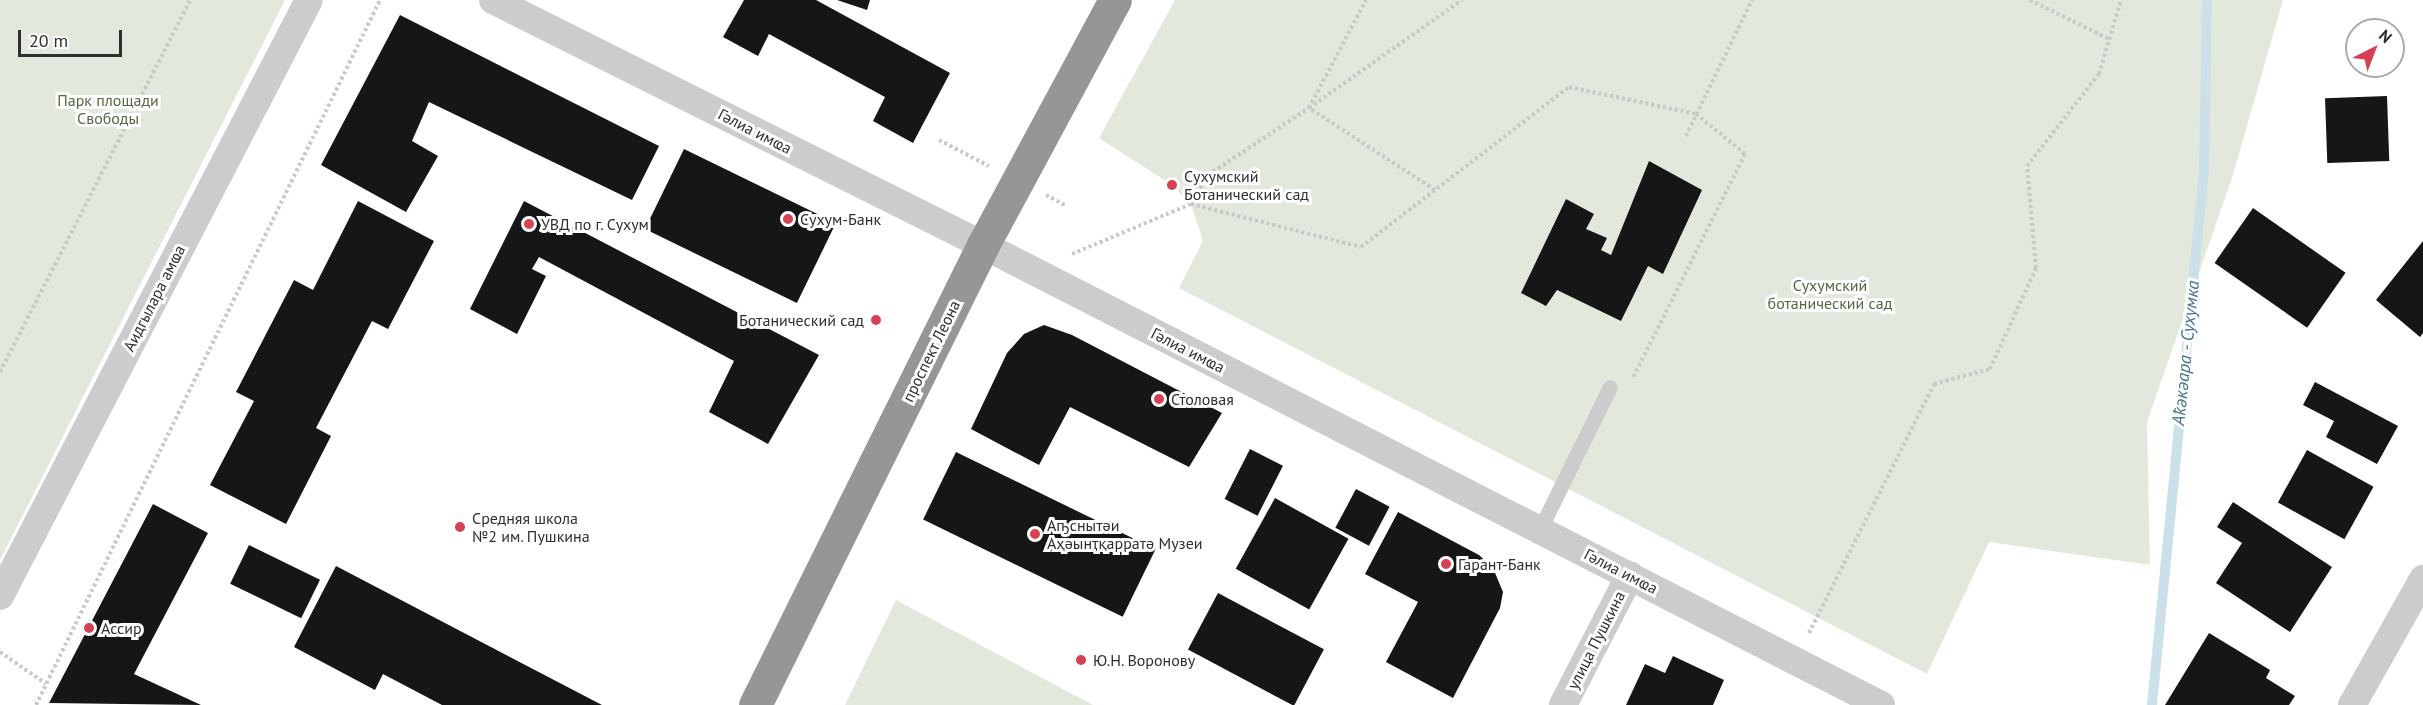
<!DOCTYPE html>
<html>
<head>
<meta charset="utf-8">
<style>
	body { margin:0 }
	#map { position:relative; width:2423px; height:705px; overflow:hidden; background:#fff; font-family:"PT Sans",sans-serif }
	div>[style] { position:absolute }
	.green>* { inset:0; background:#e3e8dc }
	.stream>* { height:10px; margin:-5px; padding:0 5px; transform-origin:5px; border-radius:5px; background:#cce0ea }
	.building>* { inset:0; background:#161616; transform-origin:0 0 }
	.path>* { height:4px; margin-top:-2px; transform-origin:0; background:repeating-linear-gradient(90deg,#c9c9c9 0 3px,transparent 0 6px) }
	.lane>* { height:15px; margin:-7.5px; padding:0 7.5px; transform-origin:7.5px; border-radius:7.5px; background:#ccc }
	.street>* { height:28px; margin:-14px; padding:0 14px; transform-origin:14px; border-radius:14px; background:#ccc }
	.highway>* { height:33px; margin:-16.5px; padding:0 16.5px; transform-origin:16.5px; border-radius:16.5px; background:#969696 }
	.dots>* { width:16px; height:16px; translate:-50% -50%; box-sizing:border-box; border:3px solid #fff; border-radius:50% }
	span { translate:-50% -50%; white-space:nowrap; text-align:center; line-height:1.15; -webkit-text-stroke:6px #fff; paint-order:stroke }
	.park-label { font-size:16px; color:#556840 }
	.street-label { font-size:16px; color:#2f2f2f }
	.poi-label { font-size:16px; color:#2f2f2f }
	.left { translate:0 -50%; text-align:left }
	.right { translate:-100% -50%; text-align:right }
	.water-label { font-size:18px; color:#43748c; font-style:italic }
	.north { position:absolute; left:2345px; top:18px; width:60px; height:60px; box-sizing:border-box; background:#fff; border:2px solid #acacac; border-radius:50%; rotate:42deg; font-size:16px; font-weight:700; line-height:24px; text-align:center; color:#2f2f2f }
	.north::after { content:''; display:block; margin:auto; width:21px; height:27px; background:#d84053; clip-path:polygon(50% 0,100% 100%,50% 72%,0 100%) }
	.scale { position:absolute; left:18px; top:30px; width:104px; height:27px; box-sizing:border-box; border:3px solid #2f2f2f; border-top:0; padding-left:8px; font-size:18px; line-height:21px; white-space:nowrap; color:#2f2f2f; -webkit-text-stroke:4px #fff; paint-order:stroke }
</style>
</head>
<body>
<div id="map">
	<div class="green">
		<i style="clip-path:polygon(0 0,285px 0,0 560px)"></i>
		<i style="clip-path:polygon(1175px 0,2283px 0,2233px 175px,2147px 422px,2150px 565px,1989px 542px,1927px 674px,1179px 288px,1203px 241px,1191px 204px,1172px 185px,1099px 138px)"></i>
		<i style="clip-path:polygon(896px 600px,1093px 705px,845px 705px)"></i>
	</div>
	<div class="stream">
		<i style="left:2152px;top:705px;width:538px;rotate:-84.45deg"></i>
		<i style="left:2204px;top:170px;width:170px;rotate:-89deg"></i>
	</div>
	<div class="building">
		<i style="clip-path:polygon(744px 0,816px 0,950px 73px,913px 143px,873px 121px,885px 97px,769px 34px,758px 56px,723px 37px)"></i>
		<i style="clip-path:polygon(837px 0,870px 0,867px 10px)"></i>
		<i style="clip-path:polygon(400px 15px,659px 146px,632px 200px,429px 102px,412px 141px,438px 156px,406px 212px,321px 165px)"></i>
		<i style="left:2387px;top:96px;width:65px;height:62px;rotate:88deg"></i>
		<i style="left:684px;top:149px;width:169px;height:89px;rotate:26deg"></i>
		<i style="clip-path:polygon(1649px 161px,1702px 190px,1663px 274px,1648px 266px,1621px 321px,1557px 290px,1546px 306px,1521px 293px,1566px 199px,1594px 214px,1586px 229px,1607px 238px,1601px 250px,1611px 255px)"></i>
		<i style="clip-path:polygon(358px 201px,434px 241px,388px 329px,372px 321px,316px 428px,331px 436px,286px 524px,210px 485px,254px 401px,236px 392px,294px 280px,313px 290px)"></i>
		<i style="clip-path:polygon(524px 201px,819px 355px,768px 444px,709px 412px,734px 361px,539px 257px,532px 269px,546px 276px,517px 334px,470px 309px)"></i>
		<i style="left:2253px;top:208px;width:113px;height:67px;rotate:35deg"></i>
		<i style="clip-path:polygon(2423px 241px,2423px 333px,2420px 337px,2376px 300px)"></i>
		<i style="clip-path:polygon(1044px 325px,1072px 335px,1222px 413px,1189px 467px,1070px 407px,1039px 465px,971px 429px,1007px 353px,1024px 334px)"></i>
		<i style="clip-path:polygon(2315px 382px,2398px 426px,2377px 464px,2326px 437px,2334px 421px,2303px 405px)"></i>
		<i style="left:1250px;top:449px;width:37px;height:56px;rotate:27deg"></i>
		<i style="left:2307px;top:450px;width:76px;height:60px;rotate:29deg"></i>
		<i style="left:956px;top:452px;width:222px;height:75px;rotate:26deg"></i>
		<i style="left:1356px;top:489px;width:38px;height:44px;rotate:28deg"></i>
		<i style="left:1275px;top:498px;width:84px;height:81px;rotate:29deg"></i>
		<i style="clip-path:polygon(2233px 502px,2332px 567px,2290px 632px,2216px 583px,2242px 543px,2217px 527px)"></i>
		<i style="clip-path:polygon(153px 504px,208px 533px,134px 674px,201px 705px,49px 703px)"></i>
		<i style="clip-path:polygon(1398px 512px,1479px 555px,1493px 568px,1503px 592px,1500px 608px,1453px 698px,1386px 662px,1418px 602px,1365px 574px)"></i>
		<i style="left:249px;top:545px;width:79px;height:43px;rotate:26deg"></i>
		<i style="clip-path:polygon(336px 566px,602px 705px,442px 705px,383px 674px,375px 690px,294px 647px)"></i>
		<i style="left:1218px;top:593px;width:120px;height:64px;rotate:28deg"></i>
		<i style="clip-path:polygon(2209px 633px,2270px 670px,2266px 678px,2295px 696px,2289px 705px,2165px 705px)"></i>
		<i style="clip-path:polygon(1673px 656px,1724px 680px,1713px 705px,1626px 705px,1645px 664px,1665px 673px)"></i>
	</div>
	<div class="path">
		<i style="left:2030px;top:0;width:88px;rotate:26.3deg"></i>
		<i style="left:1686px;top:136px;width:151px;rotate:-64.1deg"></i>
		<i style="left:939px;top:140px;width:56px;rotate:27.5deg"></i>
		<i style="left:1435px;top:190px;width:150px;rotate:-146.9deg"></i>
		<i style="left:1309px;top:108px;width:187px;rotate:-35.2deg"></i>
		<i style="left:1046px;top:195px;width:24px;rotate:28deg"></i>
		<i style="left:1191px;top:204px;width:175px;rotate:14.2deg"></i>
		<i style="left:1361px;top:247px;width:262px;rotate:-37.6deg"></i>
		<i style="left:1569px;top:87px;width:130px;rotate:12deg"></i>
		<i style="left:1696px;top:114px;width:63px;rotate:39.2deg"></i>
		<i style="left:1745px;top:154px;width:250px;rotate:116.6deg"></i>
		<i style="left:1072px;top:254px;width:129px;rotate:-22.8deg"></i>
		<i style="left:1191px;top:204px;width:34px;rotate:-60deg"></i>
		<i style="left:1208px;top:175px;width:121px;rotate:-33.6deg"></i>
		<i style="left:1309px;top:108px;width:122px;rotate:-62.2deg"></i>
		<i style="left:0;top:372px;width:418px;rotate:-62.9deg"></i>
		<i style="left:1809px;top:633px;width:279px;rotate:-63.3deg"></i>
		<i style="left:1934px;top:384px;width:58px;rotate:-15deg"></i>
		<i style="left:1990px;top:369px;width:111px;rotate:-65.5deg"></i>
		<i style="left:2036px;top:268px;width:102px;rotate:-95deg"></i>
		<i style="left:2027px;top:166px;width:117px;rotate:-52deg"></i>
		<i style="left:2099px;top:74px;width:77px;rotate:-73.4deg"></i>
		<i style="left:0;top:652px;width:56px;rotate:34.8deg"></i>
		<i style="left:36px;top:705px;width:784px;rotate:-63.99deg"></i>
	</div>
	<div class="lane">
		<i style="left:1540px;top:529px;width:158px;rotate:-63.8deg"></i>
	</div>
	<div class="street">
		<i style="left:493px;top:0;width:548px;rotate:26.57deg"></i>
		<i style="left:983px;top:245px;width:1009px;rotate:27.12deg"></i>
		<i style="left:0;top:596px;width:671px;rotate:-62.6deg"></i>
		<i style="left:1563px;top:705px;width:146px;rotate:-62.7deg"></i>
		<i style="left:2352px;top:705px;width:145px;rotate:-60.6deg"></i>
	</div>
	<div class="highway">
		<i style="left:755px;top:705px;width:513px;rotate:-63.63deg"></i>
		<i style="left:983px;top:245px;width:278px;rotate:-61.7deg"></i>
	</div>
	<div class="dots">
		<i style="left:1172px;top:185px;background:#d84053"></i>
		<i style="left:788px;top:219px;background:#d84053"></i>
		<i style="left:529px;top:224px;background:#d84053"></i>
		<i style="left:876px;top:320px;background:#d84053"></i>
		<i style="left:1159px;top:399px;background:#d84053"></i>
		<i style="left:460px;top:527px;background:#d84053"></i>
		<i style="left:1035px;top:534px;background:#d84053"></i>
		<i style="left:1446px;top:564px;background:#d84053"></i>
		<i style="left:89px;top:628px;background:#d84053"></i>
		<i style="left:1081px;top:660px;background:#d84053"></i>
	</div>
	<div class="park-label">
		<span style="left:108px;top:109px">Парк площади<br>Свободы</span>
		<span style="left:1830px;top:294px">Сухумский<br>ботанический сад</span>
	</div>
	<div class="street-label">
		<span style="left:755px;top:131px;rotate:27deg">Гәлиа имҩа</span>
		<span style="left:154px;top:298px;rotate:-63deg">Аидгылара амҩа</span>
		<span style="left:1188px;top:350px;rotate:27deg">Гәлиа имҩа</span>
		<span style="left:931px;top:351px;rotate:-64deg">проспект Леона</span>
		<span style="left:1621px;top:571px;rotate:27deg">Гәлиа имҩа</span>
		<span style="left:1596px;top:640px;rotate:-63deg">улица Пушкина</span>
	</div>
	<div class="poi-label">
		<span class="left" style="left:1184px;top:185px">Сухумский<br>Ботанический сад</span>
		<span class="left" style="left:800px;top:219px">Сухум-Банк</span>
		<span class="left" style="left:541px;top:224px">УВД по г. Сухум</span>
		<span class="right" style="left:864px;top:320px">Ботанический сад</span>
		<span class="left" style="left:1171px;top:399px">Столовая</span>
		<span class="left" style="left:472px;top:527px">Средняя школа<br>№2 им. Пушкина</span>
		<span class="left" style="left:1047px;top:534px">Аҧснытәи<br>Аҳәынҭқарратә Музеи</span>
		<span class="left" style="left:1458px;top:564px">Гарант-Банк</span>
		<span class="left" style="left:101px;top:628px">Ассир</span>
		<span class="left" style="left:1093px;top:660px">Ю.Н. Воронову</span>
	</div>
	<div class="water-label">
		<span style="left:2186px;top:353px;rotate:-84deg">Аҟәкәара - Сухумка</span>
	</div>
	<div class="north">N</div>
	<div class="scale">20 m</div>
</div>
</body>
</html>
